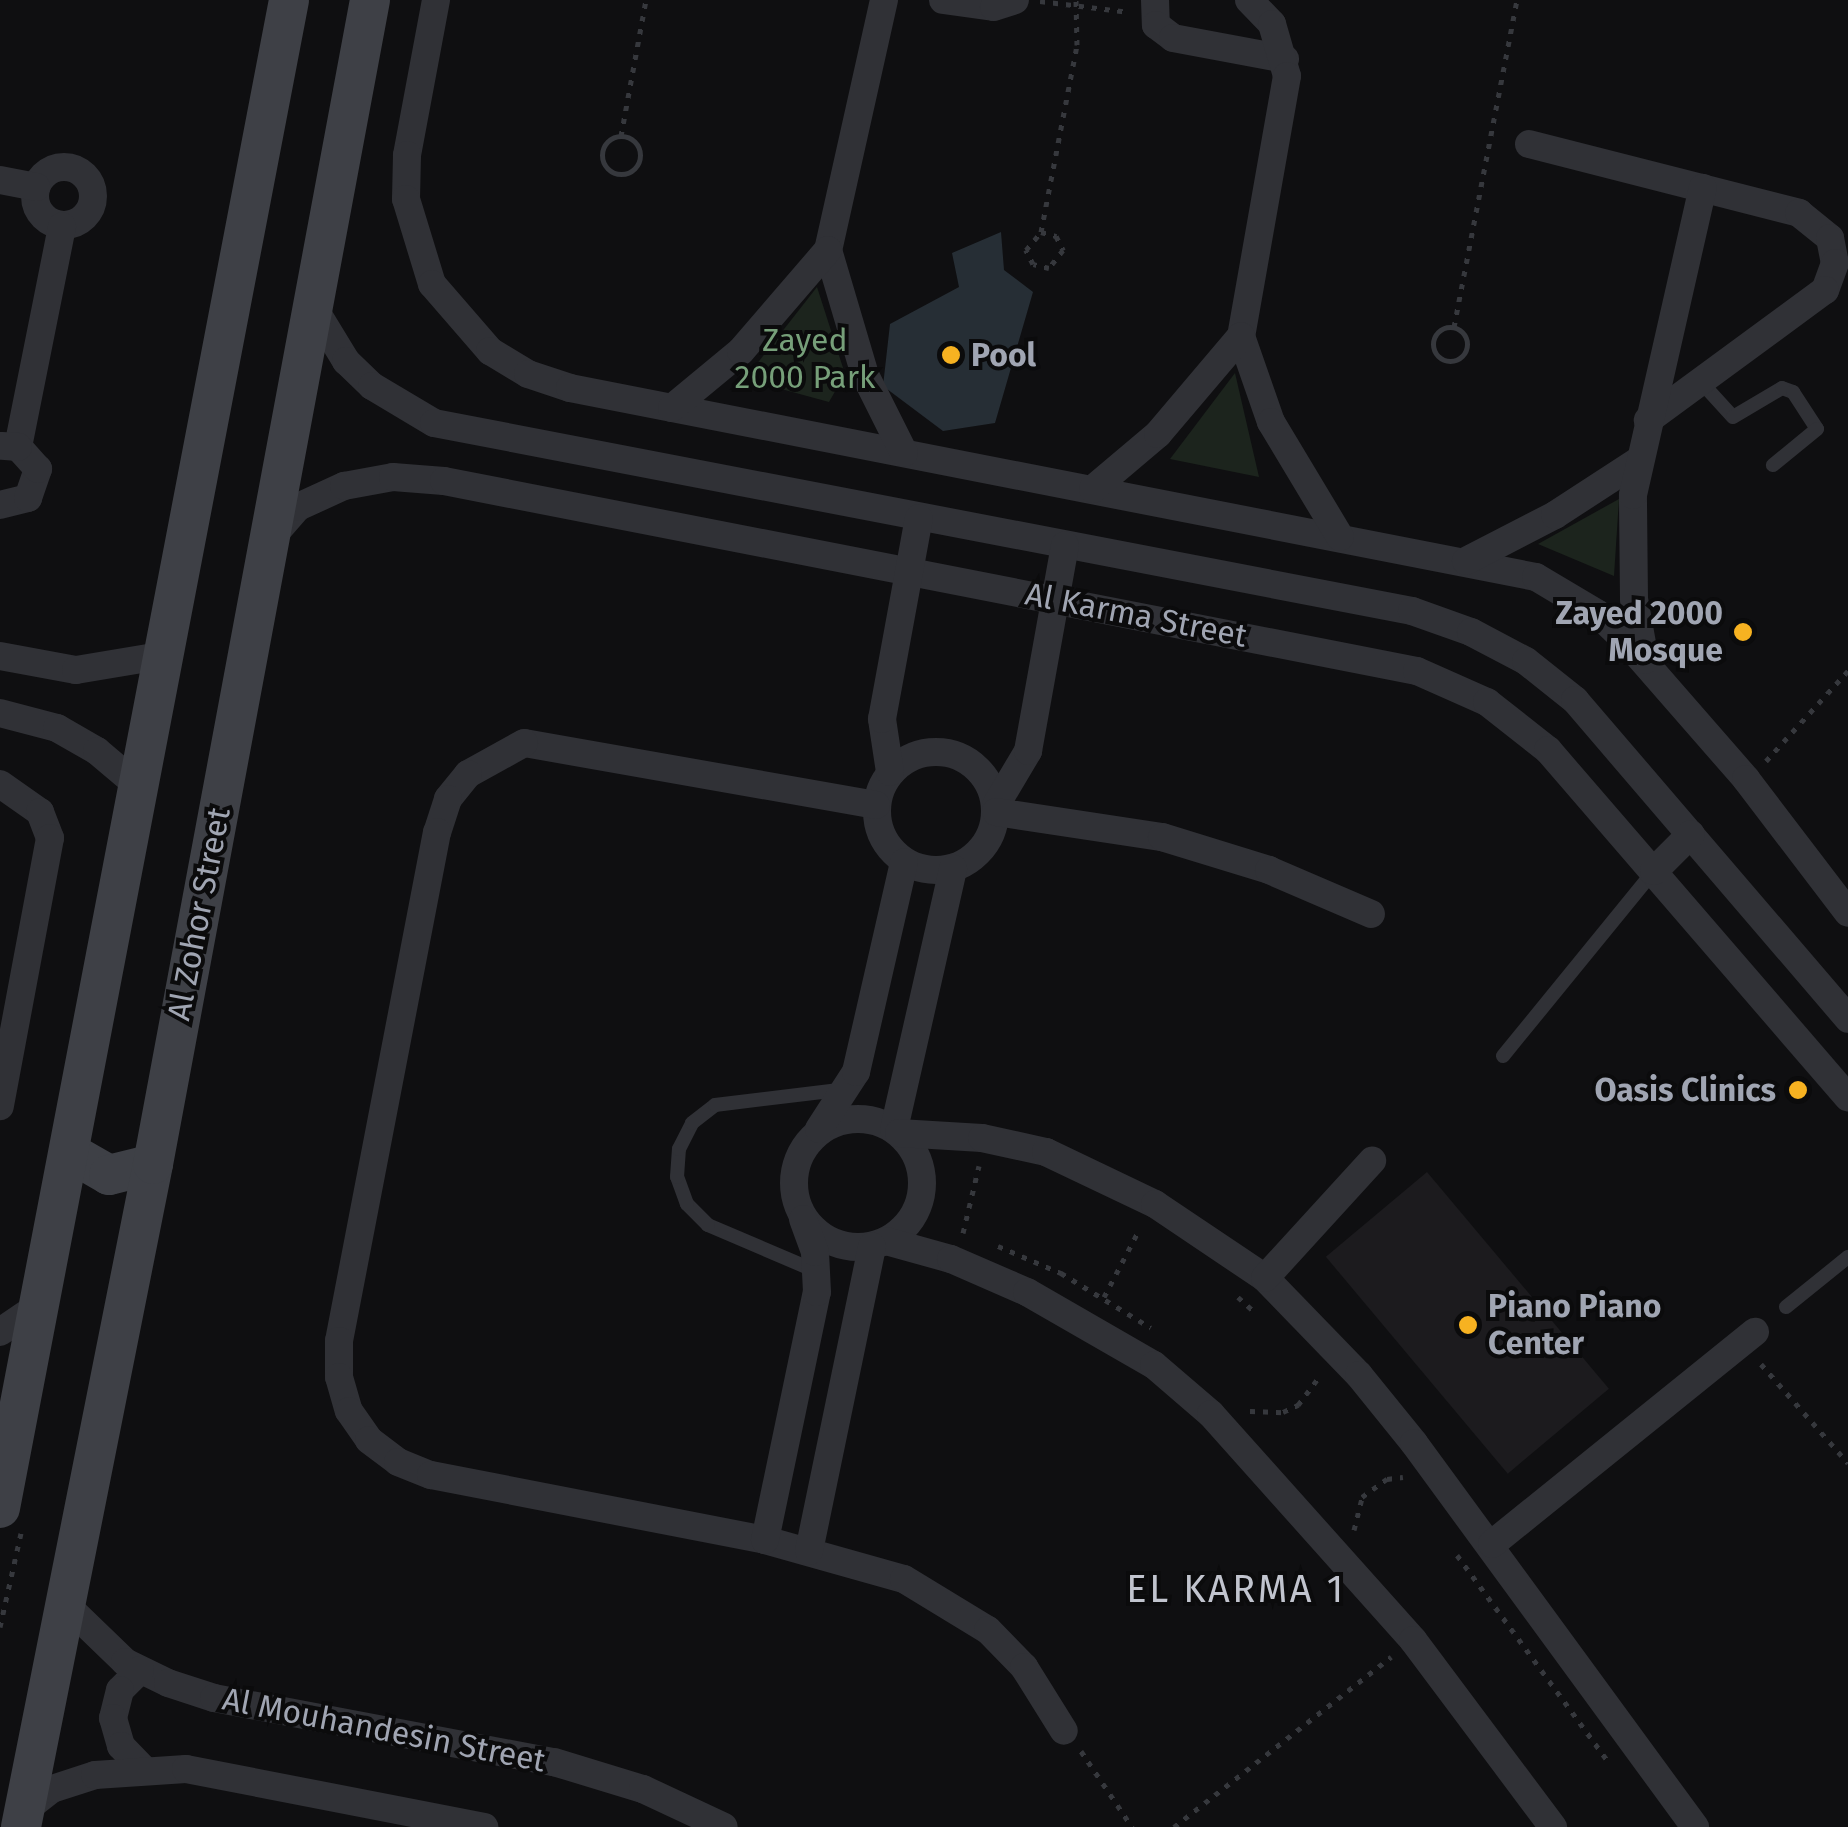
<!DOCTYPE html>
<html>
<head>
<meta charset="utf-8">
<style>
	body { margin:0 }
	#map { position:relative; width:1848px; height:1827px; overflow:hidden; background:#0f0f11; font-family:"Fira Sans",sans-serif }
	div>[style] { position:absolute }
	.built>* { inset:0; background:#1c1b1e; transform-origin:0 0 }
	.green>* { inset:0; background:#1c241d }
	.water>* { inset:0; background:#262e35 }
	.path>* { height:5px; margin-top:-2.5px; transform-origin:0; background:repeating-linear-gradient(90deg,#36383d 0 5px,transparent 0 13px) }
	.path>.ring { margin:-2.5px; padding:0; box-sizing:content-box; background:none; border:5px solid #36383d; border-radius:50% }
	.service>* { height:14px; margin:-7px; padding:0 7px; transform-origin:7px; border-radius:7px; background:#303136 }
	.minor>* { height:28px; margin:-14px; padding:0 14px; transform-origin:14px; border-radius:14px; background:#303136 }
	.minor>.ring { margin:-14px; padding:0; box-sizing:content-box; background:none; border:28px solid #303136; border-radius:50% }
	.secondary>* { height:40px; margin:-20px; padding:0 20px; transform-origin:20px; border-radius:20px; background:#3e4046 }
	.dots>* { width:28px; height:28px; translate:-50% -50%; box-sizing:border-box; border:5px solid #0b0b0c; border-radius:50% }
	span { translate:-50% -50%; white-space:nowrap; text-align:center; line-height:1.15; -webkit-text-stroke:8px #0b0b0c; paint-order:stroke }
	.park-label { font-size:32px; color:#769f79 }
	.poi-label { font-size:32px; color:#a0a5b2; font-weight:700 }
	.left { translate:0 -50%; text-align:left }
	.right { translate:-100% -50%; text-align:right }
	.street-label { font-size:32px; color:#a0a5b2 }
	.quarter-label { font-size:38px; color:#c1c4ce; letter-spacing:2.5px }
</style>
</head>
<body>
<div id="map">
	<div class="built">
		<i style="left:1427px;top:1172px;width:283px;height:132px;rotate:50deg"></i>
	</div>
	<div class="green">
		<i style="clip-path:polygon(817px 287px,845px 374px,829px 402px,745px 379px)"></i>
		<i style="clip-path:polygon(1235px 373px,1259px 477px,1170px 459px)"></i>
		<i style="clip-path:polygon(1619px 499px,1614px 576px,1538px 544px)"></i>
	</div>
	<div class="water">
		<i style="clip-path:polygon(1001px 232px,1004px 270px,1033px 292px,995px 423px,943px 431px,883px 386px,890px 324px,959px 287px,952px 253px)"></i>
	</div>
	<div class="path">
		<i style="left:1040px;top:1px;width:90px;rotate:7deg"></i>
		<i style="left:621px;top:136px;width:138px;rotate:-79.6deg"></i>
		<i class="ring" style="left:602px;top:136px;width:33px;height:33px"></i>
		<i style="left:1041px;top:232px;width:16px;rotate:15deg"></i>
		<i style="left:1056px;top:236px;width:16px;rotate:63deg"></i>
		<i style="left:1063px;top:250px;width:23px;rotate:128deg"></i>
		<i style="left:1049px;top:268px;width:16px;rotate:-166deg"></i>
		<i style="left:1033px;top:264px;width:16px;rotate:-117deg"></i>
		<i style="left:1026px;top:250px;width:23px;rotate:-50deg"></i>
		<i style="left:1041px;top:232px;width:190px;rotate:-79.1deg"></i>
		<i style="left:1077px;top:45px;width:45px;rotate:-91.3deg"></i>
		<i class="ring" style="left:1433px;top:327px;width:29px;height:29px"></i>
		<i style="left:1454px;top:327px;width:333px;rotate:-79.1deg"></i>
		<i style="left:1766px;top:761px;width:122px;rotate:-47.7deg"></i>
		<i style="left:963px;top:1233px;width:69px;rotate:-76.6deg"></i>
		<i style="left:998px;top:1246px;width:69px;rotate:23.2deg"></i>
		<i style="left:1061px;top:1273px;width:105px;rotate:31.4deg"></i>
		<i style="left:1104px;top:1297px;width:76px;rotate:-62.4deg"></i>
		<i style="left:1238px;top:1297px;width:24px;rotate:42deg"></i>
		<i style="left:1761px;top:1364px;width:132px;rotate:48.7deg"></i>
		<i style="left:1250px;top:1411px;width:33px;rotate:2deg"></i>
		<i style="left:1283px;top:1412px;width:17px;rotate:-25deg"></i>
		<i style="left:1298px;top:1405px;width:36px;rotate:-53deg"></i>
		<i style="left:1354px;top:1530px;width:34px;rotate:-76deg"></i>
		<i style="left:1362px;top:1497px;width:31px;rotate:-36deg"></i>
		<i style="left:1387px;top:1479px;width:16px;rotate:-7deg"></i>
		<i style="left:1457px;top:1555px;width:254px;rotate:53.8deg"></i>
		<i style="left:0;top:1627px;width:96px;rotate:-77.4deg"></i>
		<i style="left:1081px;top:1751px;width:92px;rotate:56.1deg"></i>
		<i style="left:1174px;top:1827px;width:276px;rotate:-38.1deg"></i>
	</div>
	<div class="service">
		<i style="left:1701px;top:382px;width:47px;rotate:47.6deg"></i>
		<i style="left:1733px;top:417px;width:57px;rotate:-30.6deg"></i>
		<i style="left:1782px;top:388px;width:12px;rotate:20deg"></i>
		<i style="left:1793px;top:392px;width:44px;rotate:57deg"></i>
		<i style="left:1817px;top:429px;width:57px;rotate:140.7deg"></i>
		<i style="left:1503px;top:1056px;width:239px;rotate:-50.8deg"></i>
		<i style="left:818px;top:1272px;width:120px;rotate:-156.9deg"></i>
		<i style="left:708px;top:1225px;width:30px;rotate:-135deg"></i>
		<i style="left:687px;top:1204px;width:29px;rotate:-110deg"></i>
		<i style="left:677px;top:1177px;width:28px;rotate:-86deg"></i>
		<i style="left:679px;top:1149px;width:29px;rotate:-63deg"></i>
		<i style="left:692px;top:1123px;width:29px;rotate:-38deg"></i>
		<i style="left:715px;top:1105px;width:133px;rotate:-6.9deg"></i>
		<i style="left:1786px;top:1307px;width:80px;rotate:-38.9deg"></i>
	</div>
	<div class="minor">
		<i style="left:436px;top:0;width:158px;rotate:100.6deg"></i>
		<i style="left:407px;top:155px;width:44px;rotate:91.3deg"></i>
		<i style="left:406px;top:199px;width:89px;rotate:73deg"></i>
		<i style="left:432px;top:284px;width:89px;rotate:49.1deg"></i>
		<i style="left:490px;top:351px;width:44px;rotate:31.2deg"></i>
		<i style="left:528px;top:374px;width:44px;rotate:18.4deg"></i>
		<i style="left:570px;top:388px;width:984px;rotate:11.07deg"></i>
		<i style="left:1536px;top:577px;width:72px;rotate:30.8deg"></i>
		<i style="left:1598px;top:614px;width:36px;rotate:44deg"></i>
		<i style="left:1624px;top:639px;width:186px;rotate:48.9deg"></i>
		<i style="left:1746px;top:779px;width:168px;rotate:52.7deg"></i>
		<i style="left:884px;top:0;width:256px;rotate:102.6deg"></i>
		<i style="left:828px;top:250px;width:130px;rotate:73.5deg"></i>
		<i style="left:865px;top:375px;width:87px;rotate:63.4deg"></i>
		<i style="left:943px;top:0;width:51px;rotate:7.8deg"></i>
		<i style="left:994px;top:7px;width:22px;rotate:-18deg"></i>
		<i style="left:1155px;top:0;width:25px;rotate:88deg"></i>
		<i style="left:1156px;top:25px;width:21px;rotate:37deg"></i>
		<i style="left:1173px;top:38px;width:114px;rotate:10.6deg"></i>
		<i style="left:1249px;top:0;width:33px;rotate:46deg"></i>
		<i style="left:1272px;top:24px;width:54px;rotate:73.9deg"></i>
		<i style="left:1287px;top:76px;width:264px;rotate:100deg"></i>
		<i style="left:1241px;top:336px;width:91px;rotate:70.8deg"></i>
		<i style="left:1271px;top:422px;width:134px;rotate:59deg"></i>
		<i style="left:1529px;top:144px;width:279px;rotate:14.3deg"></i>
		<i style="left:1799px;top:213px;width:40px;rotate:39deg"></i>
		<i style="left:1830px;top:238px;width:25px;rotate:79deg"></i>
		<i style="left:1835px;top:263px;width:29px;rotate:110deg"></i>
		<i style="left:1825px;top:290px;width:220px;rotate:143.7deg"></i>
		<i class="ring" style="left:35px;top:167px;width:30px;height:30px"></i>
		<i style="left:0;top:180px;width:37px;rotate:11deg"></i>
		<i style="left:312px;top:305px;width:66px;rotate:58.7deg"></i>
		<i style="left:346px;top:361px;width:36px;rotate:44deg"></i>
		<i style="left:372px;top:386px;width:72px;rotate:30.8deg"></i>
		<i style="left:434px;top:423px;width:996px;rotate:10.88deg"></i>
		<i style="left:1412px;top:611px;width:63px;rotate:19.6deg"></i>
		<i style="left:1471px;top:632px;width:62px;rotate:27.8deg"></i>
		<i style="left:1526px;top:661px;width:63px;rotate:38.5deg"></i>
		<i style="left:1575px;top:700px;width:420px;rotate:49.4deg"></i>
		<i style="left:672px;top:408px;width:89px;rotate:-39.6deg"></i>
		<i style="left:741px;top:351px;width:133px;rotate:-49.3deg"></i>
		<i style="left:18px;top:447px;width:225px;rotate:-78.7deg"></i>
		<i style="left:1093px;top:489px;width:85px;rotate:-40.2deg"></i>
		<i style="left:1158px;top:434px;width:128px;rotate:-49.7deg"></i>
		<i style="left:0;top:505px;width:29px;rotate:-14deg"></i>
		<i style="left:28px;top:498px;width:31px;rotate:-71deg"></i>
		<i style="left:38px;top:469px;width:30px;rotate:-132deg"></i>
		<i style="left:18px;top:447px;width:16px;rotate:-176deg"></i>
		<i style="left:270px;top:539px;width:43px;rotate:-48.8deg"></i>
		<i style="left:298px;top:507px;width:51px;rotate:-24.5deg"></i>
		<i style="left:344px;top:486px;width:50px;rotate:-10.4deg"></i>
		<i style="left:393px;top:477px;width:51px;rotate:4.5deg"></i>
		<i style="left:444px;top:481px;width:991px;rotate:11.05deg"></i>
		<i style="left:1417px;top:671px;width:77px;rotate:23.9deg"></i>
		<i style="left:1487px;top:702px;width:78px;rotate:38.2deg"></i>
		<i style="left:1548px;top:750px;width:459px;rotate:49.2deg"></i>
		<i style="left:1466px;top:561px;width:100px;rotate:-27.3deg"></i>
		<i style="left:1555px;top:515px;width:99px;rotate:-33deg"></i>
		<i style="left:0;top:656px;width:77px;rotate:10.4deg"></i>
		<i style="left:76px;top:670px;width:91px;rotate:-9.5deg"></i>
		<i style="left:1645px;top:660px;width:62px;rotate:-100.2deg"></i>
		<i style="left:1634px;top:599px;width:104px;rotate:-90.6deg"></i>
		<i style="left:1633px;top:495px;width:315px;rotate:-77.2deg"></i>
		<i style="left:0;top:713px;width:59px;rotate:14.7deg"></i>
		<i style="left:57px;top:728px;width:46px;rotate:29.9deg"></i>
		<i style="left:97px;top:751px;width:59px;rotate:40.2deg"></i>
		<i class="ring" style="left:877px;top:752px;width:90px;height:90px"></i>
		<i style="left:890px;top:772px;width:54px;rotate:-98.6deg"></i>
		<i style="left:882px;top:719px;width:204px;rotate:-79.6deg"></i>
		<i style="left:0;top:784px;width:49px;rotate:35deg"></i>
		<i style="left:40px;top:812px;width:28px;rotate:69deg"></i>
		<i style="left:50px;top:838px;width:273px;rotate:100.6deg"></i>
		<i style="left:876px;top:805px;width:357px;rotate:-170deg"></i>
		<i style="left:524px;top:743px;width:64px;rotate:151deg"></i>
		<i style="left:468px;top:774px;width:32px;rotate:129deg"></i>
		<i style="left:448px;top:799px;width:35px;rotate:108deg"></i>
		<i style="left:437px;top:832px;width:518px;rotate:100.9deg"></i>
		<i style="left:339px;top:1341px;width:36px;rotate:90deg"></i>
		<i style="left:339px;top:1377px;width:35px;rotate:74deg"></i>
		<i style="left:349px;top:1411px;width:35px;rotate:55deg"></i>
		<i style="left:369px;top:1440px;width:36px;rotate:37deg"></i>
		<i style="left:398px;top:1462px;width:35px;rotate:22deg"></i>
		<i style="left:431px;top:1475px;width:340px;rotate:11deg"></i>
		<i style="left:765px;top:1540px;width:144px;rotate:15.7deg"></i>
		<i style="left:904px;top:1579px;width:98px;rotate:31.3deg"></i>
		<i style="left:988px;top:1630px;width:52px;rotate:45.8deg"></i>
		<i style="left:1024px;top:1667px;width:75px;rotate:58deg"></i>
		<i style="left:996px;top:805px;width:63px;rotate:-59.3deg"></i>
		<i style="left:1028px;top:751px;width:209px;rotate:-79.8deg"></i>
		<i style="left:996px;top:812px;width:168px;rotate:8.6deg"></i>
		<i style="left:1162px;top:837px;width:112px;rotate:17.1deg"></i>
		<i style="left:1269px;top:870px;width:111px;rotate:23.3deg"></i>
		<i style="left:1654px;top:871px;width:52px;rotate:-45deg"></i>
		<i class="ring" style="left:794px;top:1119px;width:100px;height:100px"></i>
		<i style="left:819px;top:1129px;width:68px;rotate:-57deg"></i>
		<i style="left:856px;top:1072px;width:215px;rotate:-77.1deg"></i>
		<i style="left:894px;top:1129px;width:267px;rotate:-77.2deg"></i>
		<i style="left:899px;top:1133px;width:83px;rotate:3.4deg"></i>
		<i style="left:982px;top:1138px;width:66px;rotate:12.3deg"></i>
		<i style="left:1046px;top:1152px;width:121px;rotate:25.5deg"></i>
		<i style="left:1155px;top:1204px;width:133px;rotate:33.9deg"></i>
		<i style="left:1265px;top:1278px;width:135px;rotate:45.9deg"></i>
		<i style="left:1359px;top:1375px;width:87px;rotate:51deg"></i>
		<i style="left:1414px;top:1443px;width:476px;rotate:53.8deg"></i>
		<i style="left:886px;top:1241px;width:67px;rotate:15.5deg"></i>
		<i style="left:951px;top:1259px;width:83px;rotate:23.5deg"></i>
		<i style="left:1027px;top:1292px;width:146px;rotate:29.9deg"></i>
		<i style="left:1154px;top:1365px;width:75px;rotate:40.7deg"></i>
		<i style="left:1211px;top:1414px;width:303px;rotate:48.2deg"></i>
		<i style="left:1413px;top:1640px;width:234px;rotate:53.2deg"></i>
		<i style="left:1265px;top:1278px;width:159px;rotate:-47.6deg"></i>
		<i style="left:0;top:1332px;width:50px;rotate:-34.3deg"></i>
		<i style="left:765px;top:1540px;width:253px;rotate:-78.2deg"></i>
		<i style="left:817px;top:1292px;width:40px;rotate:-92.9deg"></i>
		<i style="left:815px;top:1252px;width:35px;rotate:-110deg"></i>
		<i style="left:1492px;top:1544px;width:338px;rotate:-38.9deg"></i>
		<i style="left:809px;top:1551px;width:311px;rotate:-78.3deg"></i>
		<i style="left:64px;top:1603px;width:85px;rotate:44deg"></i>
		<i style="left:125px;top:1662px;width:48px;rotate:26deg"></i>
		<i style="left:168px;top:1683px;width:48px;rotate:18.1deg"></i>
		<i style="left:214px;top:1698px;width:346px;rotate:10.7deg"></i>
		<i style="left:554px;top:1762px;width:93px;rotate:16.9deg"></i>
		<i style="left:643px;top:1789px;width:89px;rotate:25.1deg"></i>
		<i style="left:140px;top:1670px;width:28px;rotate:135deg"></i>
		<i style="left:120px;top:1690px;width:29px;rotate:104deg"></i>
		<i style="left:113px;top:1718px;width:29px;rotate:74deg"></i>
		<i style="left:121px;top:1746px;width:30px;rotate:46deg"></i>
		<i style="left:25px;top:1810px;width:34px;rotate:-38deg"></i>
		<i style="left:52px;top:1789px;width:45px;rotate:-18deg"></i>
		<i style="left:95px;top:1775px;width:91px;rotate:-3.8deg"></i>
		<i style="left:186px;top:1769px;width:304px;rotate:11deg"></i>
	</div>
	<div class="secondary">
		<i style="left:69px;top:1152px;width:46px;rotate:29.9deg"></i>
		<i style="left:109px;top:1175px;width:45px;rotate:-14deg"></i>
		<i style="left:0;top:1508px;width:1535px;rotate:-79.15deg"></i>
		<i style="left:21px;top:1827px;width:676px;rotate:-78.74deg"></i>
		<i style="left:153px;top:1164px;width:1184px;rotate:-79.44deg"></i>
	</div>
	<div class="dots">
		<i style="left:951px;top:355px;background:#f7b221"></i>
		<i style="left:1743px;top:632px;background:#f7b221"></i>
		<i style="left:1798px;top:1090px;background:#f7b221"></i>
		<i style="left:1468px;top:1325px;background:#f7b221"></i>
	</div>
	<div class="park-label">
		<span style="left:805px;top:359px">Zayed<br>2000 Park</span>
	</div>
	<div class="poi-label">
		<span class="left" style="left:971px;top:355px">Pool</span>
		<span class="right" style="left:1723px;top:632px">Zayed 2000<br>Mosque</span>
		<span class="right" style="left:1776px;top:1090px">Oasis Clinics</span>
		<span class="left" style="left:1488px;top:1325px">Piano Piano<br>Center</span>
	</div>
	<div class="street-label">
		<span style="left:1136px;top:615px;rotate:11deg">Al Karma Street</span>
		<span style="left:199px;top:914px;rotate:-79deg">Al Zohor Street</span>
		<span style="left:384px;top:1730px;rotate:11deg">Al Mouhandesin Street</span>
	</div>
	<div class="quarter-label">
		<span style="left:1236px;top:1590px">EL KARMA 1</span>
	</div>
</div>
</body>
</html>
